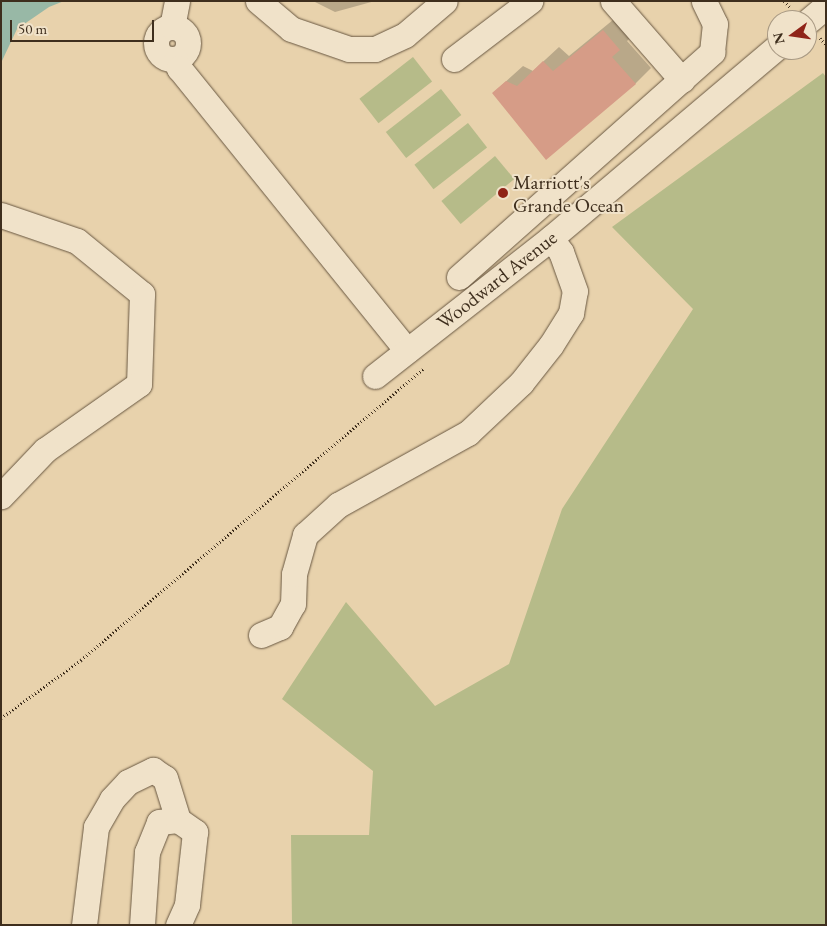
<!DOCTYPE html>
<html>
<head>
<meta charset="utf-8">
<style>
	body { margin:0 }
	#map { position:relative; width:827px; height:926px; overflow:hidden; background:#e8d2ac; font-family:"EB Garamond",serif }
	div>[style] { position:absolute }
	.green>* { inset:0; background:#b6bb89; transform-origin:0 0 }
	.water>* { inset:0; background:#98b8a6 }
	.shadow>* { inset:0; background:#0003 }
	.building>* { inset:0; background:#d69c87 }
	.path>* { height:3px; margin-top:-1.5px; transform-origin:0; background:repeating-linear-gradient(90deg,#3e2e1d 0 1px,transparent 0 3.5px) }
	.roads { filter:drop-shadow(0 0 1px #685741) drop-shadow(0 0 1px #685741) }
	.minor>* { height:25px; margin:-12.5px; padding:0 12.5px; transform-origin:12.5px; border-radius:12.5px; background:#f0e2c9 }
	.minor>.ring { margin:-12.5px; padding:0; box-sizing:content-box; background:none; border:25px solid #f0e2c9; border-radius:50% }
	.dots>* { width:14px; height:14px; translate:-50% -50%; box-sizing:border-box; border:2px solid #f0e2c9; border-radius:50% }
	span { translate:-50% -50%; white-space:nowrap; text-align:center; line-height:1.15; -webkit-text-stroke:4px #f0e2c9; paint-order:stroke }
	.poi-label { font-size:20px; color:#3e2e1d }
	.left { translate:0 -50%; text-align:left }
	.street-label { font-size:20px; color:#3e2e1d }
	.frame { position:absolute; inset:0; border:2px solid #3e2e1d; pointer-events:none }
	.north { position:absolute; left:767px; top:10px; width:50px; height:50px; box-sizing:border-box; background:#f0e2c9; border:1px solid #a99a84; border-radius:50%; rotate:256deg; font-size:14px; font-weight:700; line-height:20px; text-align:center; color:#3e2e1d }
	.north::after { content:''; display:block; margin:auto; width:18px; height:22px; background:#8f2418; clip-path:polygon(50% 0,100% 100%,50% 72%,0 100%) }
	.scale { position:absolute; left:10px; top:20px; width:144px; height:22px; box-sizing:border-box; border:2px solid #3e2e1d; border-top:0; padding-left:6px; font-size:15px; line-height:18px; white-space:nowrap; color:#3e2e1d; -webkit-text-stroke:4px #f0e2c9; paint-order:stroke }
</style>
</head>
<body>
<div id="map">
	<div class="green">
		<i style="left:413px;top:57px;width:31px;height:68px;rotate:52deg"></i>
		<i style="clip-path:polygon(823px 73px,826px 77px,826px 925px,292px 925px,291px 835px,369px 835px,373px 771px,282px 699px,346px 602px,435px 706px,509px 664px,562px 509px,693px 309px,612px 227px)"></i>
		<i style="left:441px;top:89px;width:33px;height:70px;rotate:52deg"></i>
		<i style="left:468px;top:123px;width:31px;height:68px;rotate:52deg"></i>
		<i style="left:495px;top:156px;width:30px;height:70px;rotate:50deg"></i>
	</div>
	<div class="water">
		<i style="clip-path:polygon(1px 1px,64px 1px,49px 7px,17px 29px,1px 63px)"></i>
	</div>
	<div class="shadow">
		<i style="clip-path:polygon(313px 1px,375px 1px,335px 12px)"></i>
		<i style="clip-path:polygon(619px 15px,634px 34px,627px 41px,651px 68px,635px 84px,493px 93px,523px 66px,533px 71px,559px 47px,569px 56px)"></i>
	</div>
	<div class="building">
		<i style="clip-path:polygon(603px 30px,620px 50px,612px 57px,636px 84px,546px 160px,492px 93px,506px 81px,517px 86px,543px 61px,553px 71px)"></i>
	</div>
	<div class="path">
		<i style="left:784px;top:1px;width:10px;rotate:45deg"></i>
		<i style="left:820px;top:38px;width:9px;rotate:49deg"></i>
		<i style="left:1px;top:718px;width:99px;rotate:-35.9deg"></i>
		<i style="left:81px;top:660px;width:450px;rotate:-40.4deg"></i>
	</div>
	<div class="roads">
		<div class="minor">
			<i style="left:258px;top:1px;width:43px;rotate:40.3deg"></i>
			<i style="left:291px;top:29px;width:61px;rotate:19deg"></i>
			<i style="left:349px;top:49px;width:26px"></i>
			<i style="left:375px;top:49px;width:33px;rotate:-25deg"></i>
			<i style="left:405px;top:35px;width:52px;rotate:-40.4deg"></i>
			<i style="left:613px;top:1px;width:105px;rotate:48.9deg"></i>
			<i style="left:807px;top:22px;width:25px;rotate:-40deg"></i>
			<i class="ring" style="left:156px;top:27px;width:7px;height:7px"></i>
			<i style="left:172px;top:27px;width:26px;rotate:-79deg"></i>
			<i style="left:454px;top:59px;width:96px;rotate:-37.3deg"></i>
			<i style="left:176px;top:60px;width:9px;rotate:69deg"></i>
			<i style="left:179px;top:68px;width:363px;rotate:51.1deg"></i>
			<i style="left:1px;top:215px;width:80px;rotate:18.9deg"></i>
			<i style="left:77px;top:241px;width:84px;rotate:39.2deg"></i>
			<i style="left:142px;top:294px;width:90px;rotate:91.9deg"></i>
			<i style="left:139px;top:384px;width:115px;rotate:144.9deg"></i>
			<i style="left:45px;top:450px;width:64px;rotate:133.7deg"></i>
			<i style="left:459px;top:277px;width:339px;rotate:-41.6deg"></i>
			<i style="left:712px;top:52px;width:28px;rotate:-84deg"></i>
			<i style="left:715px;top:24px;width:25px;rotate:-116deg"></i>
			<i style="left:375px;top:376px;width:224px;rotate:-38.1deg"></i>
			<i style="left:551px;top:238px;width:296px;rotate:-40.2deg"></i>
			<i style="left:261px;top:635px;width:21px;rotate:-23deg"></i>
			<i style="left:280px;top:627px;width:26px;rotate:-61deg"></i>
			<i style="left:293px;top:604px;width:30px;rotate:-88deg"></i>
			<i style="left:294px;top:574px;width:41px;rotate:-74.2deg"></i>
			<i style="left:305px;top:535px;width:45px;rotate:-42.3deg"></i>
			<i style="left:338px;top:505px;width:149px;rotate:-29deg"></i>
			<i style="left:468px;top:433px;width:73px;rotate:-43.3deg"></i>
			<i style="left:521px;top:383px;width:48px;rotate:-51.7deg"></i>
			<i style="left:551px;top:345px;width:38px;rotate:-58deg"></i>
			<i style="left:571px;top:313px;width:22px;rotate:-80deg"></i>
			<i style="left:575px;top:291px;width:41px;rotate:-109.7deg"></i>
			<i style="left:561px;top:252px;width:17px;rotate:-126deg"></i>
			<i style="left:84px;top:925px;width:99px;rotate:-83deg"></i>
			<i style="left:96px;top:827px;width:32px;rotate:-60deg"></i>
			<i style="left:112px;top:799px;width:23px;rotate:-47deg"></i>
			<i style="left:128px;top:782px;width:28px;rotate:-26deg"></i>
			<i style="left:153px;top:770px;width:14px;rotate:34deg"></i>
			<i style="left:165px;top:778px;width:44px;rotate:72.8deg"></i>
			<i style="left:142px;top:925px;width:73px;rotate:-86.1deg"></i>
			<i style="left:147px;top:852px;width:32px;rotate:-68deg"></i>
			<i style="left:159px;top:822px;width:19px;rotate:-6deg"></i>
			<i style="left:178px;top:820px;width:21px;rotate:35deg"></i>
			<i style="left:195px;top:832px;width:73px;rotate:96.3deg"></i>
			<i style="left:187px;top:905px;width:22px;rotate:114deg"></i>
		</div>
	</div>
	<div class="dots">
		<i style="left:503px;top:193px;background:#8f2418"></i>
	</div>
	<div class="poi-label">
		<span class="left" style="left:513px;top:194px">Marriott's<br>Grande Ocean</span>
	</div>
	<div class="street-label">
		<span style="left:497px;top:280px;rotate:-38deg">Woodward Avenue</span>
	</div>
	<div class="frame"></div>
	<div class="north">N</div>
	<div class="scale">50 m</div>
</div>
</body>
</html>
